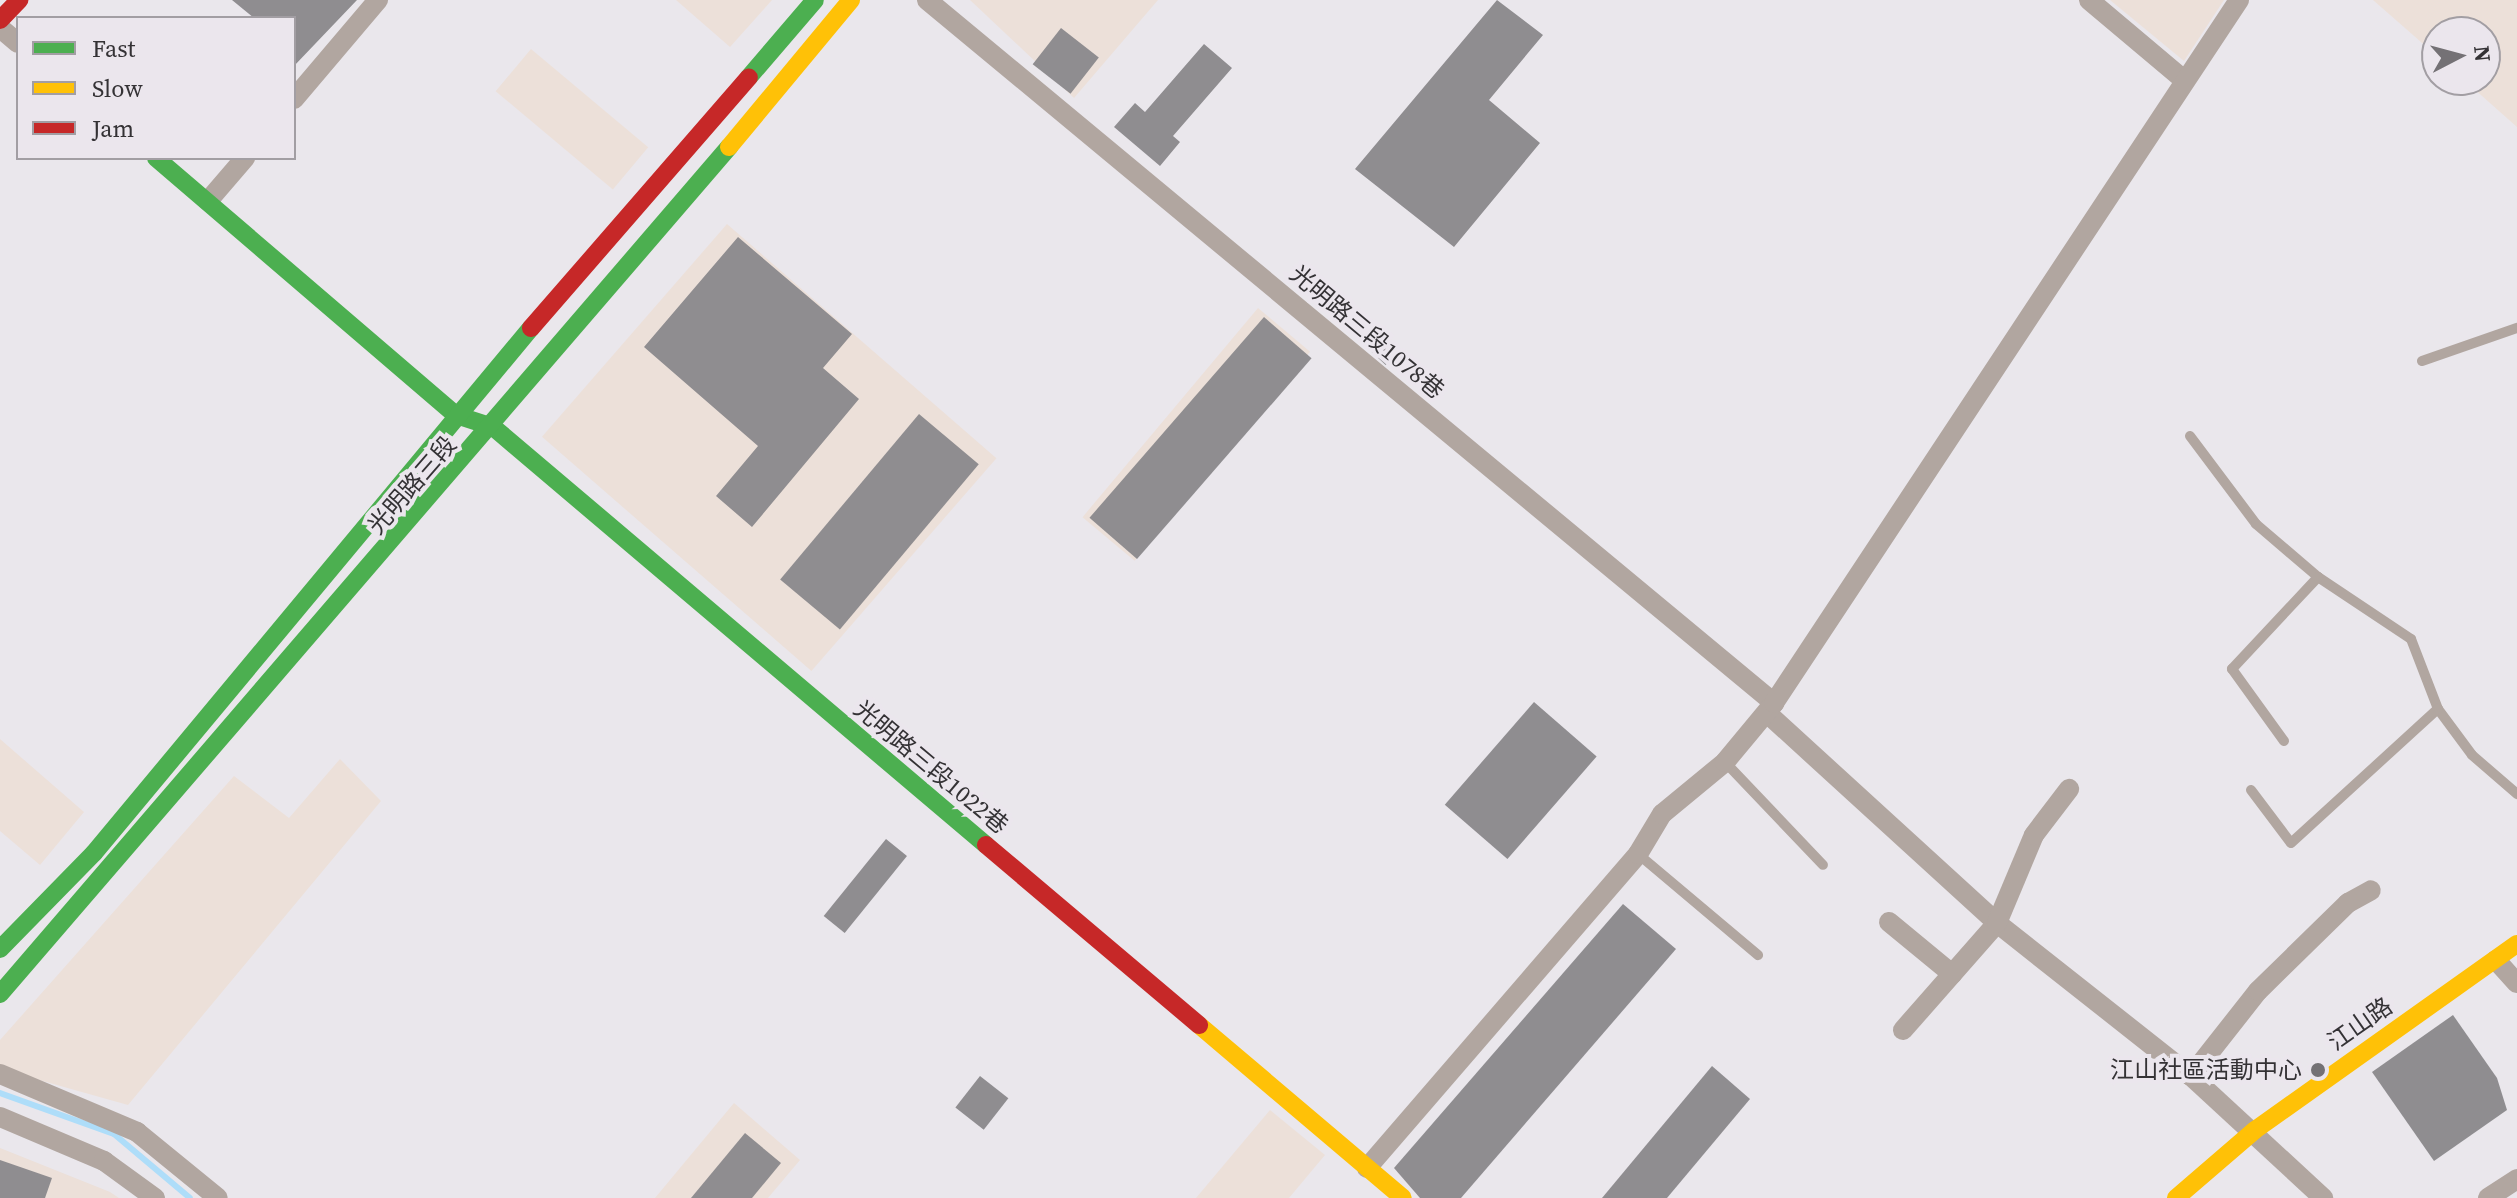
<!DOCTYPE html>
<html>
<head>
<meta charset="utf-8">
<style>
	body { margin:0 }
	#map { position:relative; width:2517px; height:1198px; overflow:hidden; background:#eae7ec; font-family:"Source Serif 4","Noto Sans TC",serif }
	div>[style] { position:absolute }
	.industrial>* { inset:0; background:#ece0d9; transform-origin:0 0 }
	.stream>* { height:6px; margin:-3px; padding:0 3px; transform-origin:3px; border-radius:3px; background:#aeddf9 }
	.building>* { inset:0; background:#8f8d90; transform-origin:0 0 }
	.lane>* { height:10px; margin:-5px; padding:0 5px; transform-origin:5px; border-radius:5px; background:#b1a6a0 }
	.street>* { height:20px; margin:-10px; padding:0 10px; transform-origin:10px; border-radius:10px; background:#b1a6a0 }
	.fast>* { height:18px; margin:-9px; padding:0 9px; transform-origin:9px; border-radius:9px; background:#4caf50 }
	.slow>* { height:18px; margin:-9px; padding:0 9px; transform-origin:9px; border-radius:9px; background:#ffc107 }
	.jam>* { height:18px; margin:-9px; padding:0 9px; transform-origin:9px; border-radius:9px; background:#c62828 }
	.dots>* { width:22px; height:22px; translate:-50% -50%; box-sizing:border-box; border:4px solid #ebe6ed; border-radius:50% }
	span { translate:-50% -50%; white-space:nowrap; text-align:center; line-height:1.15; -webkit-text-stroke:8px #ebe6ed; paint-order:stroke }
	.street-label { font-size:24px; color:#343235 }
	.poi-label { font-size:24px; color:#343235 }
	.right { translate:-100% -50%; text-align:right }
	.legend { position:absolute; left:16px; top:16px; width:280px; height:144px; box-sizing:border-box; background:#ebe6ed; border:2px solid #a29ea3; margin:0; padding:10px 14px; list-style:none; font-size:24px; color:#343235 }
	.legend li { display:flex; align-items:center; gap:16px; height:40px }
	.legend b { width:40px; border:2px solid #a29ea3 }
	.north { position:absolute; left:2421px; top:16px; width:80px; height:80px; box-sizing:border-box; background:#ebe6ed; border:2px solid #a29ea3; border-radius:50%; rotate:84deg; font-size:22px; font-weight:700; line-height:32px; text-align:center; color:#343235 }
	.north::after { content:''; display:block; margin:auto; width:28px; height:36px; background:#747175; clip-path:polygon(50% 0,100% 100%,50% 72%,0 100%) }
</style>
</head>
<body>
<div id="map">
	<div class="industrial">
		<i style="clip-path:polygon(676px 0,772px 0,730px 47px)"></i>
		<i style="clip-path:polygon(970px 0,1158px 0,1074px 98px)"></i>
		<i style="clip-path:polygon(2110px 0,2224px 0,2184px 61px)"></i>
		<i style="clip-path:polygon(2373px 0,2517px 0,2517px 127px,2464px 80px,2485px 80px,2485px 32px,2437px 32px,2437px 56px)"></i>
		<i style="left:531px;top:49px;width:153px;height:55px;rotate:40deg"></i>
		<i style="left:727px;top:224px;width:357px;height:282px;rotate:41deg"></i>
		<i style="left:1258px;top:308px;width:68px;height:273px;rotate:40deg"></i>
		<i style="clip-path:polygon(0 739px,84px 812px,40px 865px,0 831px)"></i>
		<i style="clip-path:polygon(340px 759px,381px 801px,128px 1105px,0 1069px,0 1040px,234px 776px,289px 818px)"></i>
		<i style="clip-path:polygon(734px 1103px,800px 1160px,768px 1198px,655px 1198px)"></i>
		<i style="clip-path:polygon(1270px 1110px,1325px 1155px,1289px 1198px,1196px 1198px)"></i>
		<i style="clip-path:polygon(0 1148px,110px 1192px,119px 1198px,0 1198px)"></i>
	</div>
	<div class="stream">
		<i style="left:0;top:1093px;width:121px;rotate:19.8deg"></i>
		<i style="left:114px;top:1134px;width:99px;rotate:40.1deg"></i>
	</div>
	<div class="building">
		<i style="clip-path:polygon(232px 0,357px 0,294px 66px,294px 18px,254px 18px)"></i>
		<i style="clip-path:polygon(1497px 0,1543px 35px,1489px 100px,1540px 143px,1454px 247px,1355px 169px)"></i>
		<i style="left:1061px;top:28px;width:48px;height:46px;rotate:38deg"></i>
		<i style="clip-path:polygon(1204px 44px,1232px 68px,1173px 136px,1180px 142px,1160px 166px,1114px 127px,1135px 103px,1145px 112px)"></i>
		<i style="clip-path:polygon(738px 237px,852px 334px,823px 368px,859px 399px,752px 527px,716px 496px,758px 446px,644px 347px)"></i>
		<i style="left:1264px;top:317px;width:63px;height:266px;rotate:41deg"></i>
		<i style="left:1382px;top:341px;width:19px;height:15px;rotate:43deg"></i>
		<i style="left:919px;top:414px;width:78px;height:216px;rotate:40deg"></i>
		<i style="left:1534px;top:702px;width:83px;height:136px;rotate:41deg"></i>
		<i style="left:886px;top:839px;width:27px;height:99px;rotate:39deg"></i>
		<i style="clip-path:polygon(1623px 904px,1676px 949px,1461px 1198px,1420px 1198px,1394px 1168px)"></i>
		<i style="clip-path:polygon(2453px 1015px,2497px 1078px,2507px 1110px,2434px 1161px,2372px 1072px)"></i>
		<i style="clip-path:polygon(1712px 1066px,1750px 1099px,1667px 1198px,1602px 1198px)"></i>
		<i style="left:980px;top:1076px;width:36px;height:40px;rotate:38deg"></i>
		<i style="clip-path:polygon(745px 1133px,781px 1163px,752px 1198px,691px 1198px)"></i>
		<i style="clip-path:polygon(0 1160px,52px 1178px,45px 1198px,0 1198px)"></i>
	</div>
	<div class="lane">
		<i style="left:2422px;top:361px;width:101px;rotate:-19.2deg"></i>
		<i style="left:2190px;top:436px;width:110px;rotate:53.1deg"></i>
		<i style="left:2256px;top:524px;width:82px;rotate:40.5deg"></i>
		<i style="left:2318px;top:577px;width:112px;rotate:33.7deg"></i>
		<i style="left:2411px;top:639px;width:75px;rotate:68.9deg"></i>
		<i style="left:2438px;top:709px;width:57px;rotate:53.5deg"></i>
		<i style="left:2472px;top:755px;width:60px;rotate:40.9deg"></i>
		<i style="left:2284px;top:741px;width:89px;rotate:-125.8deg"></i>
		<i style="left:2232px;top:669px;width:126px;rotate:-46.9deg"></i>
		<i style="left:1725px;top:762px;width:142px;rotate:46.4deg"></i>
		<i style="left:2251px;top:790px;width:66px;rotate:53deg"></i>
		<i style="left:2291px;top:843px;width:199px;rotate:-42.4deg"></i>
		<i style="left:1638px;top:854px;width:157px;rotate:40.1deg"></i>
	</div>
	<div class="street">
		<i style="left:927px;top:0;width:1101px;rotate:39.69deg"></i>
		<i style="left:2089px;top:0;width:124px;rotate:40.1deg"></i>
		<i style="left:0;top:28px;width:23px;rotate:40deg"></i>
		<i style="left:294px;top:99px;width:130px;rotate:-49.7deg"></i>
		<i style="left:208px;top:201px;width:57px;rotate:-49.3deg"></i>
		<i style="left:1767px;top:713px;width:311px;rotate:42.4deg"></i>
		<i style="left:1997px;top:923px;width:247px;rotate:38.3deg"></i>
		<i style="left:2191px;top:1076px;width:180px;rotate:42.7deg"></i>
		<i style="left:1889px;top:922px;width:82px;rotate:39.5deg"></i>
		<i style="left:2496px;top:960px;width:31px;rotate:48deg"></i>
		<i style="left:1903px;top:1030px;width:142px;rotate:-48.7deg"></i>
		<i style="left:1997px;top:923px;width:95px;rotate:-67.2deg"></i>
		<i style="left:2034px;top:835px;width:58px;rotate:-52.7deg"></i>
		<i style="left:0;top:1074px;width:149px;rotate:22.9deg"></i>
		<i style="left:137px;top:1132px;width:104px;rotate:39.2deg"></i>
		<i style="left:2191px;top:1076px;width:108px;rotate:-51.8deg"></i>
		<i style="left:2258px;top:991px;width:126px;rotate:-44.4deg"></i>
		<i style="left:2348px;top:903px;width:26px;rotate:-29deg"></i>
		<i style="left:0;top:1117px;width:113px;rotate:22.9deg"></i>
		<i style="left:104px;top:1161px;width:63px;rotate:36deg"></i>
		<i style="left:1367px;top:1168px;width:415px;rotate:-49.2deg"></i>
		<i style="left:1638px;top:854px;width:47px;rotate:-59deg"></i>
		<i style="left:1662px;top:814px;width:82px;rotate:-39.5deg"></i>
		<i style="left:1725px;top:762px;width:77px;rotate:-50.3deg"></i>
		<i style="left:1774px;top:703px;width:843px;rotate:-56.52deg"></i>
		<i style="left:2488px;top:1198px;width:35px;rotate:-33deg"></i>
	</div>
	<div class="fast">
		<i style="left:749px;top:77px;width:101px;rotate:-49.4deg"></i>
		<i style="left:156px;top:158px;width:395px;rotate:40.6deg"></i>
		<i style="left:456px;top:415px;width:39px;rotate:18deg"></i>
		<i style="left:493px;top:427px;width:646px;rotate:40.29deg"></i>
		<i style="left:0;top:949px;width:134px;rotate:-45.6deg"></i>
		<i style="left:94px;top:853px;width:683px;rotate:-50.23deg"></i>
		<i style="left:0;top:994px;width:1118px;rotate:-49.28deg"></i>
	</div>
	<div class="slow">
		<i style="left:729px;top:147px;width:191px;rotate:-50.3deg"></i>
		<i style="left:1199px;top:1025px;width:267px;rotate:40.3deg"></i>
		<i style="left:2176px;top:1198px;width:104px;rotate:-40.7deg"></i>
		<i style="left:2255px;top:1130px;width:321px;rotate:-35.4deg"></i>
	</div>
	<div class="jam">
		<i style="left:0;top:20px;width:28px;rotate:-46deg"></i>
		<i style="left:531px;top:328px;width:332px;rotate:-49deg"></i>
		<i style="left:986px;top:845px;width:279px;rotate:40.2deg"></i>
	</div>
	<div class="dots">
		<i style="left:2318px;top:1070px;background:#747175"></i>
	</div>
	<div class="street-label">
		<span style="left:1367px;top:332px;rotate:40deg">光明路三段1078巷</span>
		<span style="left:412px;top:485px;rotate:-49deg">光明路三段</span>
		<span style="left:931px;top:767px;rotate:40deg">光明路三段1022巷</span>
		<span style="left:2360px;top:1024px;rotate:-35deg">江山路</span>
	</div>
	<div class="poi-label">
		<span class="right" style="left:2302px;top:1070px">江山社區活動中心</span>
	</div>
	<ul class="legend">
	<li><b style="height:10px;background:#4caf50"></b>Fast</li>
	<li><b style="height:10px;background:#ffc107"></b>Slow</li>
	<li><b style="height:10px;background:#c62828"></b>Jam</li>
	</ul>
	<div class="north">N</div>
</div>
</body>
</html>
